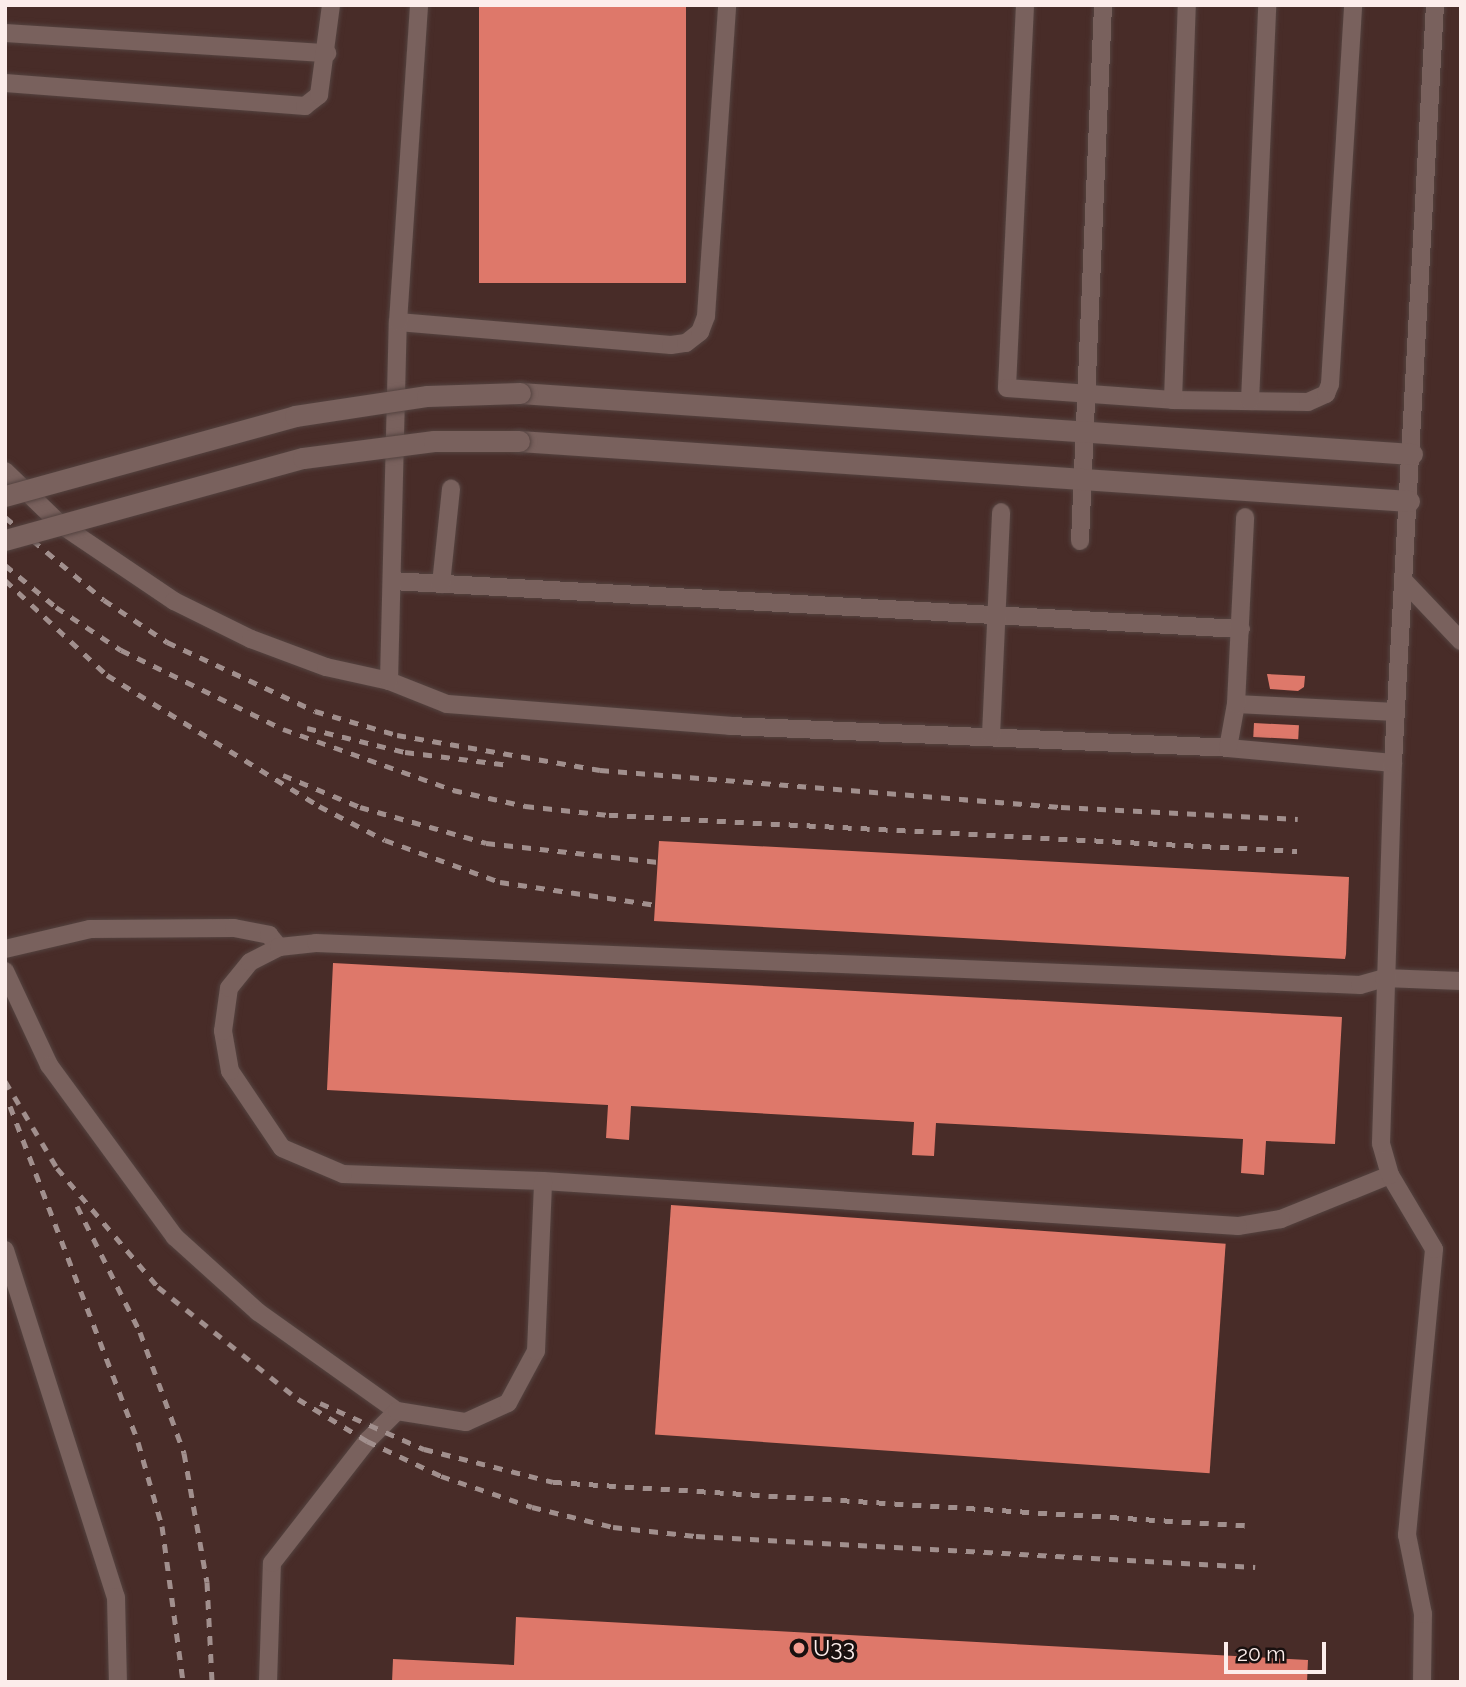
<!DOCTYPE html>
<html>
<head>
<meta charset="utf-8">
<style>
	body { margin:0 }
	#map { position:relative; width:1466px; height:1687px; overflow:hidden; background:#392421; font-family:Raleway,sans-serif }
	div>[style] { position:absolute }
	.built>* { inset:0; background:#482c28; transform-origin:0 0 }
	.building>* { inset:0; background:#de786a; transform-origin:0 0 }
	.roads { filter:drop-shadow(0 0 2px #544340) drop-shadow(0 0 2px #544340) }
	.lane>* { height:18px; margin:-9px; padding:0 9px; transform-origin:9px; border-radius:9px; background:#79615d }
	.street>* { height:21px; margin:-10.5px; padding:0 10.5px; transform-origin:10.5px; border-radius:10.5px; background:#79615d }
	.rail>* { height:5px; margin-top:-2.5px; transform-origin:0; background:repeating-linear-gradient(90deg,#a18f8d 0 9px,transparent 0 18px) }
	.bridges { filter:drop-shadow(0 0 2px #544340) drop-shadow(0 0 2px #544340) }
	.street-bridge>* { height:21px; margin:-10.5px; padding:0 10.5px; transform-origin:10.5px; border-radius:10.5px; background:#79615d }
	.dots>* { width:19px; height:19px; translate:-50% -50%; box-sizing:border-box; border:4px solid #19100f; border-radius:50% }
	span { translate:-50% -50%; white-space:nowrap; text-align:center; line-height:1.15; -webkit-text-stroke:7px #19100f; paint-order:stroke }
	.poi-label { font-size:23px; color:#fcedeb }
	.left { translate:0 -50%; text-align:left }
	.frame { position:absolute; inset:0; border:7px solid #fcedeb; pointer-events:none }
	.scale { position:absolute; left:1224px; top:1642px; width:102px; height:32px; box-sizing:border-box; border:4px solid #fcedeb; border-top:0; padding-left:9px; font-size:21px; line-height:24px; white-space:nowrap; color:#fcedeb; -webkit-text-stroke:5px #19100f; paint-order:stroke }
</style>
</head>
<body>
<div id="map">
	<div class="built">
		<i style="left:5px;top:5px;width:1456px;height:1677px"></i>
	</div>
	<div class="building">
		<i style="left:479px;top:5px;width:207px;height:278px"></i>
		<i style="clip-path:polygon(1267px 674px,1305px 676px,1304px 687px,1298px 691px,1270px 689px)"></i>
		<i style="left:1254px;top:723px;width:45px;height:14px;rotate:3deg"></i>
		<i style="clip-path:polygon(659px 841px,1349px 877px,1346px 954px,1345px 959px,654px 921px)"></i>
		<i style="clip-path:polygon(333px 963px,1342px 1017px,1335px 1144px,1266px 1141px,1264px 1175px,1241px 1173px,1243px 1139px,936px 1123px,934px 1156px,912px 1155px,914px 1122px,631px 1106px,629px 1140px,606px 1138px,608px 1105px,327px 1090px)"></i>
		<i style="left:671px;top:1205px;width:556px;height:230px;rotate:4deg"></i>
		<i style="clip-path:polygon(516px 1617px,1308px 1660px,1307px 1682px,392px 1682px,393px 1659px,514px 1665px)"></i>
	</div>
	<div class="roads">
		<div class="lane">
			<i style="left:1025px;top:5px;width:383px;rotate:92.7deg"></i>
			<i style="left:1007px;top:388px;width:166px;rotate:4.1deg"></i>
			<i style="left:1173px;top:400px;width:135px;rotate:0.8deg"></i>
			<i style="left:1308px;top:402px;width:20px;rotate:-24deg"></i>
			<i style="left:1326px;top:394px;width:11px;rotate:-68deg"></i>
			<i style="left:1330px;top:384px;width:380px;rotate:-86.5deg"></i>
			<i style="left:5px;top:33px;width:323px;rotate:3.6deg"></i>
			<i style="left:5px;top:83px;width:301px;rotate:4.4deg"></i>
			<i style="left:305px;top:106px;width:18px;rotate:-38deg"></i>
			<i style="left:319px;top:95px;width:91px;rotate:-82.4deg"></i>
			<i style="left:398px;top:322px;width:274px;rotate:4.8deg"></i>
			<i style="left:671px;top:345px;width:15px;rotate:-8deg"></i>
			<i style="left:686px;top:343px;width:18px;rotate:-38deg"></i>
			<i style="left:700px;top:332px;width:17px;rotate:-69deg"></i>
			<i style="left:706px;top:316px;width:312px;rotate:-86.1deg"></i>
			<i style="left:1173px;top:400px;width:395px;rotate:-88deg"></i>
			<i style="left:1250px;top:401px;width:396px;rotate:-87.5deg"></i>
			<i style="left:5px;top:471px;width:76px;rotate:43.9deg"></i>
			<i style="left:60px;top:524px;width:138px;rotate:34deg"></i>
			<i style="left:174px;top:601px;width:86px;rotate:26.3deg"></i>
			<i style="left:251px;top:639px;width:80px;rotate:20.5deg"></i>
			<i style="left:326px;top:667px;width:65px;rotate:12.5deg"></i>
			<i style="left:389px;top:681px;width:62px;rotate:21.6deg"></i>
			<i style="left:447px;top:704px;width:284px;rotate:4.4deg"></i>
			<i style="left:730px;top:726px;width:498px;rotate:2.5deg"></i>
			<i style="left:1228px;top:748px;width:166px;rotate:5.2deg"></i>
			<i style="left:1080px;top:541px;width:536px;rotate:-87.54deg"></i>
			<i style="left:392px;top:581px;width:850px;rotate:3.24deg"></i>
			<i style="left:1404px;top:581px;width:83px;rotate:46.5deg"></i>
			<i style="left:441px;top:584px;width:96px;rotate:-84deg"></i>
			<i style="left:389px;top:681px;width:359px;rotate:-88.6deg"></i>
			<i style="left:398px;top:322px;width:318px;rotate:-86.2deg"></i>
			<i style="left:1236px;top:704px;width:160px;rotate:2.9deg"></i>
			<i style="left:991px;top:735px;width:223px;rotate:-87.4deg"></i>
			<i style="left:1228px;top:748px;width:45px;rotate:-79.7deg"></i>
			<i style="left:1236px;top:704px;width:187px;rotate:-87.2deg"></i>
			<i style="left:5px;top:949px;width:87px;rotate:-13.2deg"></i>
			<i style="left:90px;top:929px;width:144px;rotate:-0.4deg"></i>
			<i style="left:234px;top:928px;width:36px;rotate:11deg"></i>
			<i style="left:269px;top:935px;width:16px;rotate:50deg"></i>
			<i style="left:5px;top:971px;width:104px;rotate:64.9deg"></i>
			<i style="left:49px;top:1065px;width:213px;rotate:53.8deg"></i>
			<i style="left:175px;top:1237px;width:112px;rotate:42.1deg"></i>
			<i style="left:258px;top:1312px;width:171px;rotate:35.5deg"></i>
			<i style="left:1390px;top:1175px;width:118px;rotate:158deg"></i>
			<i style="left:1281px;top:1219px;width:44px;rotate:170.8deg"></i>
			<i style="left:1238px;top:1226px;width:696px;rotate:-176.3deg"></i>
			<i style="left:543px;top:1181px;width:200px;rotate:-178deg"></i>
			<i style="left:343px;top:1174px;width:66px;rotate:-156.9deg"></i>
			<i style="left:282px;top:1148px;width:93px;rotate:-124deg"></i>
			<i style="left:230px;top:1071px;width:41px;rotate:-99.9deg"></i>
			<i style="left:223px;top:1031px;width:43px;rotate:-82.1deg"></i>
			<i style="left:229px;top:988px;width:33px;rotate:-51deg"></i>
			<i style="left:250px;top:962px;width:33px;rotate:-27deg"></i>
			<i style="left:279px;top:947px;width:37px;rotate:-6deg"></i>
			<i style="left:316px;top:943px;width:1045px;rotate:2.3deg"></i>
			<i style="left:1360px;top:985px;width:25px;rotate:-16deg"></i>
			<i style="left:1384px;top:978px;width:77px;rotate:2.2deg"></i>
			<i style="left:5px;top:1250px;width:364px;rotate:72.3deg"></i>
			<i style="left:116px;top:1597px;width:85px;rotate:88.7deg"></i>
			<i style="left:268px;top:1682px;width:119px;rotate:-88.1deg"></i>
			<i style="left:272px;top:1563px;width:155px;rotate:-52.1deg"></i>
			<i style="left:367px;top:1441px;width:42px;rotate:-45deg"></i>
			<i style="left:397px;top:1411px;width:70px;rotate:9.1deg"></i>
			<i style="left:466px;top:1422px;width:46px;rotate:-24.3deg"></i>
			<i style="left:508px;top:1403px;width:59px;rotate:-61.7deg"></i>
			<i style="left:536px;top:1351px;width:170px;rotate:-87.6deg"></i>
			<i style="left:1422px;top:1682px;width:68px;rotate:-89.2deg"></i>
			<i style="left:1423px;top:1614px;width:81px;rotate:-101.4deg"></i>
			<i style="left:1407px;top:1535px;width:287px;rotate:-84.6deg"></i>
			<i style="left:1434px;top:1249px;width:86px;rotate:-120.7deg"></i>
			<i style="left:1390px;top:1175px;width:33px;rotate:-106deg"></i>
			<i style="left:1381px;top:1143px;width:380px;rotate:-88.2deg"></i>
			<i style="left:1393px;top:763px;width:759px;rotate:-86.83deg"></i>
		</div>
		<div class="street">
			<i style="left:520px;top:393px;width:894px;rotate:3.91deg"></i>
			<i style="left:519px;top:441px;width:892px;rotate:3.86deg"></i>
		</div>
	</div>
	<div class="rail">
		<i style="left:5px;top:517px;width:129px;rotate:40deg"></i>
		<i style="left:104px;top:600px;width:76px;rotate:33.7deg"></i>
		<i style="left:167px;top:642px;width:163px;rotate:25deg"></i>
		<i style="left:315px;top:711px;width:85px;rotate:16.3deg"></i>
		<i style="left:397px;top:735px;width:206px;rotate:9.8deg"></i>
		<i style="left:600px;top:770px;width:462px;rotate:4.6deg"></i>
		<i style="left:1061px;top:807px;width:237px;rotate:2.9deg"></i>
		<i style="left:5px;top:565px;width:66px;rotate:39.5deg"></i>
		<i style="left:56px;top:607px;width:78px;rotate:33.5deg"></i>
		<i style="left:121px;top:650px;width:180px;rotate:26deg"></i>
		<i style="left:283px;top:729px;width:181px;rotate:19.7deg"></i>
		<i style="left:453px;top:790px;width:74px;rotate:12.5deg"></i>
		<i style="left:525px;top:806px;width:84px;rotate:6.1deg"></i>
		<i style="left:609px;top:815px;width:689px;rotate:3deg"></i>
		<i style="left:5px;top:580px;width:139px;rotate:43deg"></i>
		<i style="left:107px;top:675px;width:249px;rotate:31.7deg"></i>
		<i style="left:319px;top:806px;width:74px;rotate:27.3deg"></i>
		<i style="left:385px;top:840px;width:122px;rotate:20.1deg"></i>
		<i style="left:500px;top:882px;width:158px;rotate:8.4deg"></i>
		<i style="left:307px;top:728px;width:101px;rotate:13.8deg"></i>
		<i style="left:405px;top:752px;width:105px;rotate:7.1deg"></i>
		<i style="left:283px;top:775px;width:83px;rotate:22.6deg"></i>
		<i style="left:360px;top:807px;width:131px;rotate:15.9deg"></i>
		<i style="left:486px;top:843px;width:173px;rotate:6.3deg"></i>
		<i style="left:5px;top:1081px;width:101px;rotate:59.1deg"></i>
		<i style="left:57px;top:1168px;width:156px;rotate:49.7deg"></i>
		<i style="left:158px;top:1287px;width:179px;rotate:38.7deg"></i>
		<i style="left:298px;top:1399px;width:81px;rotate:31.3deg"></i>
		<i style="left:367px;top:1441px;width:82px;rotate:25.3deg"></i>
		<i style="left:441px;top:1476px;width:96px;rotate:18.8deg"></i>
		<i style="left:532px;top:1507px;width:83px;rotate:13.9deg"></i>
		<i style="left:613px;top:1527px;width:83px;rotate:6.2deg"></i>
		<i style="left:696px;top:1536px;width:560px;rotate:3.17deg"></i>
		<i style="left:10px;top:1106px;width:360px;rotate:69.1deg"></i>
		<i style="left:138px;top:1442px;width:87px;rotate:74.1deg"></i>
		<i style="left:162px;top:1526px;width:157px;rotate:82.3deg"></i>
		<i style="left:77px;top:1206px;width:141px;rotate:63.4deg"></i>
		<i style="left:140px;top:1332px;width:129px;rotate:70deg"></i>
		<i style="left:184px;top:1453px;width:131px;rotate:79.9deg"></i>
		<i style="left:207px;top:1582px;width:100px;rotate:87.1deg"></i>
		<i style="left:320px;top:1403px;width:114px;rotate:23.9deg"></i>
		<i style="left:424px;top:1449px;width:133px;rotate:14.3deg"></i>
		<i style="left:553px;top:1482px;width:701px;rotate:3.6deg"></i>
	</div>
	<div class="bridges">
		<div class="street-bridge">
			<i style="left:5px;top:496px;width:301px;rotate:-15.4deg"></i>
			<i style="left:295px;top:416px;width:134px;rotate:-8.6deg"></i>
			<i style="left:427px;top:396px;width:93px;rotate:-1.8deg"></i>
			<i style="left:5px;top:540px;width:309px;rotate:-15.4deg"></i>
			<i style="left:303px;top:458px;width:132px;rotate:-7.4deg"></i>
			<i style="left:434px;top:441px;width:85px"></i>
		</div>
	</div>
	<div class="dots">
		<i style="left:799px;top:1648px;background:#f59d90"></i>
	</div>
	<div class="poi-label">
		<span class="left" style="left:813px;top:1648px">U33</span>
	</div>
	<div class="frame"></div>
	<div class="scale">20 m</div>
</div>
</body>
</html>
